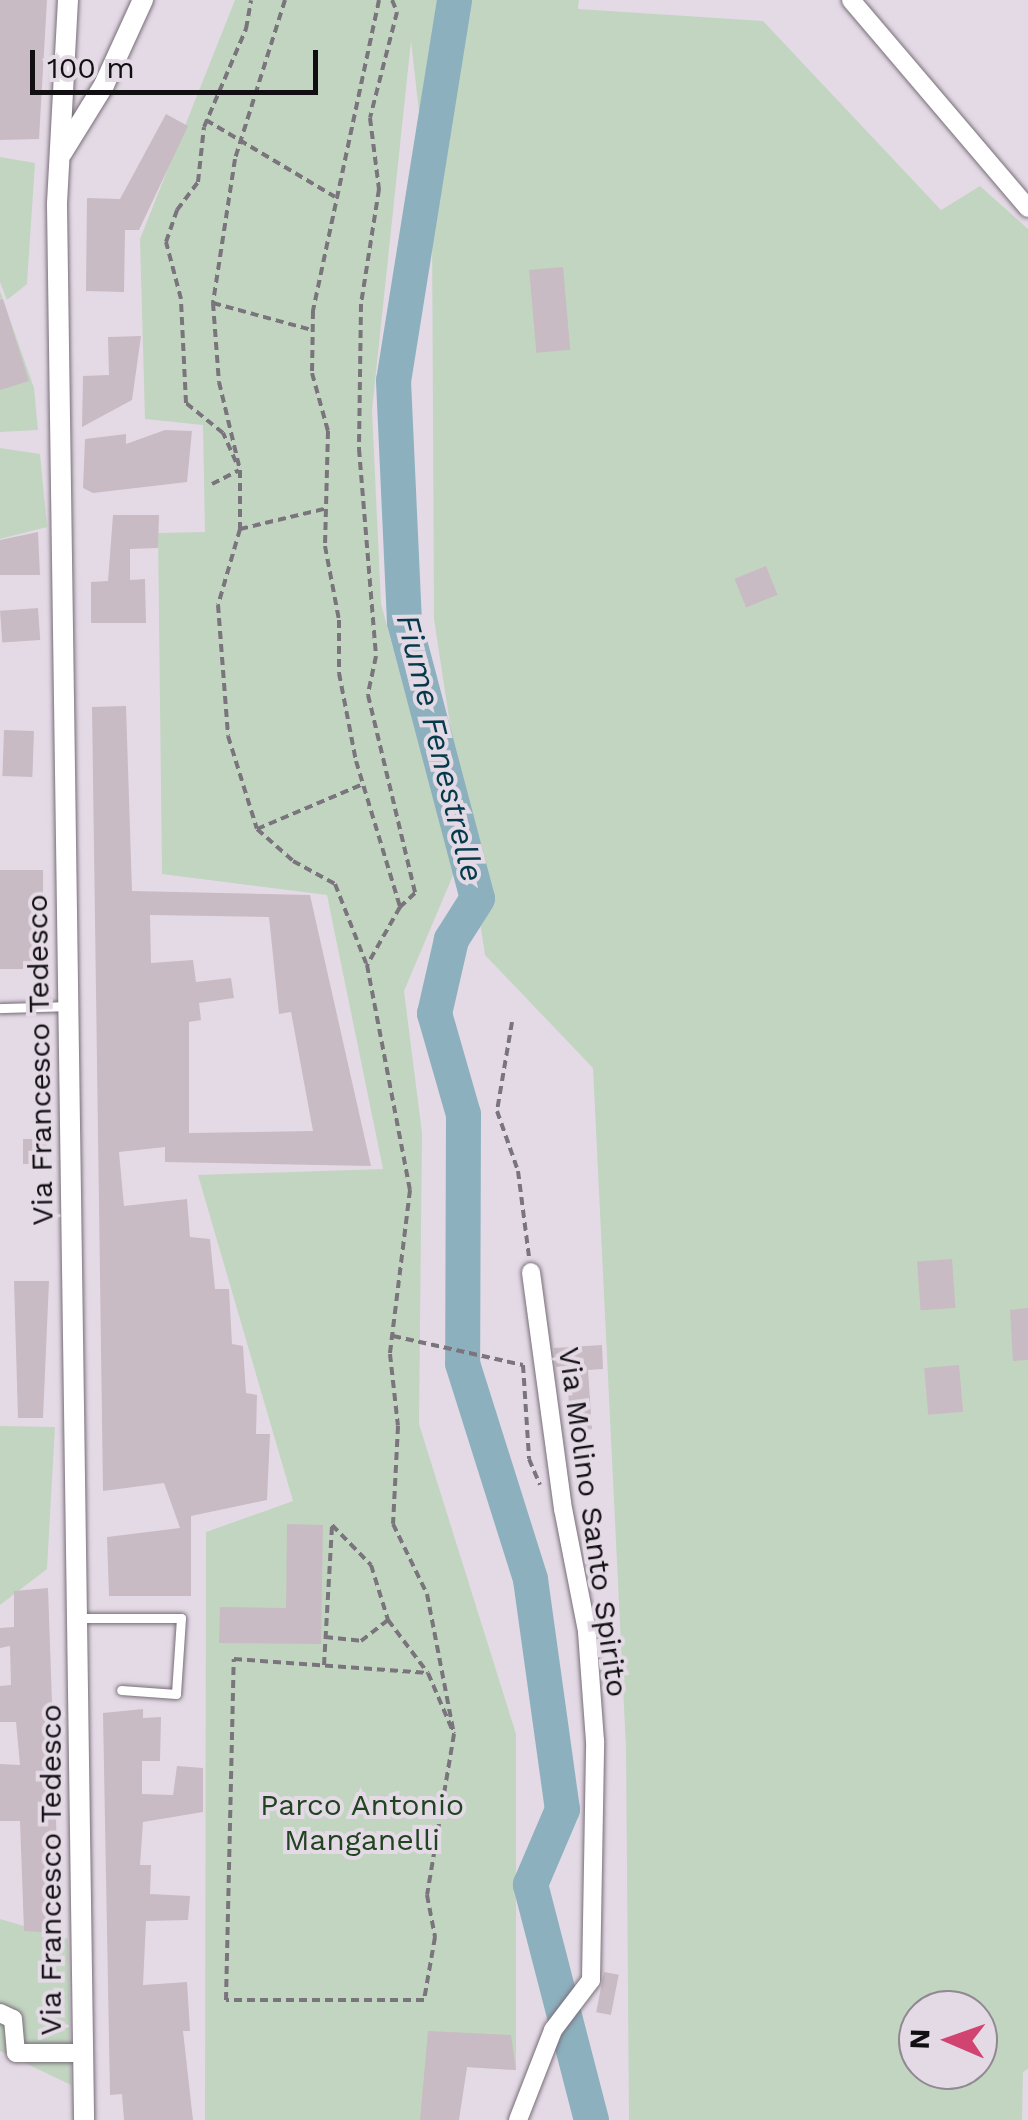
<!DOCTYPE html>
<html>
<head>
<meta charset="utf-8">
<style>
	body { margin:0 }
	#map { position:relative; width:1028px; height:2120px; overflow:hidden; background:#e4dae6; font-family:"Work Sans",sans-serif }
	div>[style] { position:absolute }
	.green>* { inset:0; background:#c2d5c1 }
	.river>* { height:35px; margin:-17.5px; padding:0 17.5px; transform-origin:17.5px; border-radius:17.5px; background:#8db0be }
	.building>* { inset:0; background:#c9bbc3; transform-origin:0 0 }
	.path>* { height:4px; margin-top:-2px; transform-origin:0; background:repeating-linear-gradient(90deg,#7a747c 0 8px,transparent 0 13px) }
	.roads { filter:drop-shadow(0 0 2px #776e78) drop-shadow(0 0 2px #776e78) }
	.service>* { height:9px; margin:-4.5px; padding:0 4.5px; transform-origin:4.5px; border-radius:4.5px; background:#fff }
	.minor>* { height:18px; margin:-9px; padding:0 9px; transform-origin:9px; border-radius:9px; background:#fff }
	.tertiary>* { height:20px; margin:-10px; padding:0 10px; transform-origin:10px; border-radius:10px; background:#fff }
	span { translate:-50% -50%; white-space:nowrap; text-align:center; line-height:1.15; -webkit-text-stroke:8px #e4dae6; paint-order:stroke }
	.street-label { font-size:30px; color:#120f13 }
	.park-label { font-size:30px; color:#214420 }
	.water-label { font-size:32px; color:#053a4b; font-style:italic }
	.north { position:absolute; left:898px; top:1990px; width:100px; height:100px; box-sizing:border-box; background:#e4dae6; border:2px solid #908992; border-radius:50%; rotate:272deg; font-size:28px; font-weight:700; line-height:40px; text-align:center; color:#120f13 }
	.north::after { content:''; display:block; margin:auto; width:35px; height:45px; background:#d14371; clip-path:polygon(50% 0,100% 100%,50% 72%,0 100%) }
	.scale { position:absolute; left:30px; top:50px; width:288px; height:45px; box-sizing:border-box; border:5px solid #120f13; border-top:0; padding-left:12px; font-size:30px; line-height:35px; white-space:nowrap; color:#120f13; -webkit-text-stroke:8px #e4dae6; paint-order:stroke }
</style>
</head>
<body>
<div id="map">
	<div class="green">
		<i style="clip-path:polygon(evenodd,235px 0,579px 0,578px 9px,763px 21px,941px 210px,980px 186px,1028px 229px,1028px 2069px,1023px 2072px,1022px 2120px,629px 2120px,626px 1748px,593px 1068px,485px 955px,434px 619px,432px 226px,411px 41px,372px 410px,381px 604px,454px 873px,404px 991px,422px 1133px,419px 1424px,516px 1734px,516px 2070px,467px 2067px,458px 2120px,205px 2120px,206px 1532px,293px 1501px,198px 1175px,383px 1169px,327px 895px,162px 874px,158px 533px,205px 532px,203px 425px,145px 419px,140px 239px,235px 0,918px 2010px,978px 2010px,978px 2070px,918px 2070px,918px 2010px)"></i>
		<i style="clip-path:polygon(0 157px,35px 163px,27px 284px,7px 300px,0 282px)"></i>
		<i style="clip-path:polygon(0 291px,34px 388px,38px 430px,0 432px)"></i>
		<i style="clip-path:polygon(0 448px,40px 454px,47px 527px,0 539px)"></i>
		<i style="clip-path:polygon(0 1426px,55px 1427px,47px 1569px,0 1605px)"></i>
		<i style="clip-path:polygon(0 1919px,68px 1939px,71px 2085px,0 2051px)"></i>
	</div>
	<div class="river">
		<i style="left:454px;top:0;width:385px;rotate:99.1deg"></i>
		<i style="left:393px;top:380px;width:242px;rotate:87.4deg"></i>
		<i style="left:404px;top:622px;width:285px;rotate:75.2deg"></i>
		<i style="left:477px;top:898px;width:49px;rotate:122.4deg"></i>
		<i style="left:451px;top:939px;width:76px;rotate:102.9deg"></i>
		<i style="left:434px;top:1013px;width:105px;rotate:74deg"></i>
		<i style="left:463px;top:1114px;width:249px;rotate:90.2deg"></i>
		<i style="left:462px;top:1363px;width:226px;rotate:72.5deg"></i>
		<i style="left:530px;top:1579px;width:232px;rotate:82.1deg"></i>
		<i style="left:562px;top:1809px;width:82px;rotate:113.1deg"></i>
		<i style="left:530px;top:1884px;width:244px;rotate:75.5deg"></i>
	</div>
	<div class="building">
		<i style="clip-path:polygon(0 0,47px 0,39px 139px,0 140px)"></i>
		<i style="clip-path:polygon(166px 114px,188px 126px,139px 230px,125px 230px,124px 292px,86px 291px,87px 198px,120px 199px)"></i>
		<i style="left:563px;top:267px;width:83px;height:34px;rotate:85deg"></i>
		<i style="clip-path:polygon(3px 299px,29px 381px,0 390px,0 300px)"></i>
		<i style="clip-path:polygon(141px 336px,132px 400px,82px 427px,83px 376px,109px 375px,108px 337px)"></i>
		<i style="clip-path:polygon(165px 430px,192px 431px,187px 482px,93px 493px,83px 488px,85px 439px,126px 434px,126px 444px)"></i>
		<i style="clip-path:polygon(113px 515px,159px 515px,158px 548px,130px 549px,130px 580px,145px 579px,146px 623px,91px 623px,91px 582px,108px 581px)"></i>
		<i style="clip-path:polygon(38px 532px,40px 575px,0 575px,0 540px)"></i>
		<i style="left:766px;top:566px;width:31px;height:34px;rotate:68deg"></i>
		<i style="left:38px;top:608px;width:32px;height:38px;rotate:86deg"></i>
		<i style="clip-path:polygon(evenodd,126px 706px,132px 891px,310px 895px,371px 1166px,165px 1162px,165px 1147px,119px 1152px,124px 1206px,187px 1199px,190px 1237px,210px 1239px,215px 1289px,229px 1289px,232px 1344px,243px 1346px,246px 1393px,257px 1395px,256px 1434px,270px 1434px,267px 1500px,191px 1516px,191px 1596px,109px 1596px,107px 1537px,180px 1528px,164px 1483px,103px 1491px,92px 707px,126px 706px,150px 915px,269px 917px,279px 1014px,291px 1012px,313px 1131px,189px 1133px,189px 1022px,201px 1020px,199px 1003px,234px 998px,231px 978px,196px 982px,193px 960px,151px 963px,150px 915px)"></i>
		<i style="left:4px;top:730px;width:30px;height:46px;rotate:2deg"></i>
		<i style="left:0;top:870px;width:43px;height:99px"></i>
		<i style="left:23px;top:1139px;width:24px;height:25px"></i>
		<i style="left:952px;top:1259px;width:49px;height:35px;rotate:86deg"></i>
		<i style="clip-path:polygon(14px 1281px,49px 1281px,43px 1418px,18px 1418px)"></i>
		<i style="clip-path:polygon(1028px 1308px,1028px 1360px,1013px 1361px,1010px 1310px)"></i>
		<i style="clip-path:polygon(602px 1345px,603px 1369px,588px 1370px,592px 1429px,570px 1431px,567px 1366px,556px 1367px,554px 1348px)"></i>
		<i style="left:959px;top:1365px;width:47px;height:35px;rotate:85deg"></i>
		<i style="clip-path:polygon(287px 1524px,323px 1525px,321px 1644px,219px 1643px,220px 1607px,286px 1608px)"></i>
		<i style="clip-path:polygon(48px 1588px,56px 1816px,59px 1933px,24px 1931px,20px 1821px,0 1821px,0 1764px,20px 1765px,16px 1722px,0 1722px,0 1686px,11px 1685px,10px 1646px,0 1648px,0 1628px,14px 1627px,14px 1591px)"></i>
		<i style="clip-path:polygon(143px 1709px,143px 1718px,161px 1717px,160px 1761px,142px 1761px,142px 1794px,173px 1795px,177px 1766px,203px 1768px,203px 1812px,143px 1822px,140px 1865px,151px 1865px,150px 1894px,190px 1896px,188px 1920px,146px 1921px,143px 1985px,187px 1982px,190px 2031px,183px 2031px,193px 2120px,124px 2120px,122px 2094px,110px 2095px,103px 1713px)"></i>
		<i style="left:604px;top:1972px;width:15px;height:41px;rotate:11deg"></i>
		<i style="clip-path:polygon(428px 2031px,511px 2035px,516px 2070px,467px 2067px,459px 2120px,420px 2120px)"></i>
	</div>
	<div class="path">
		<i style="left:285px;top:0;width:167px;rotate:107.5deg"></i>
		<i style="left:235px;top:159px;width:146px;rotate:98.7deg"></i>
		<i style="left:213px;top:303px;width:79px;rotate:85.7deg"></i>
		<i style="left:219px;top:382px;width:90px;rotate:76.6deg"></i>
		<i style="left:240px;top:470px;width:59px;rotate:90deg"></i>
		<i style="left:240px;top:529px;width:79px;rotate:106.1deg"></i>
		<i style="left:218px;top:605px;width:131px;rotate:85.6deg"></i>
		<i style="left:228px;top:736px;width:97px;rotate:72.7deg"></i>
		<i style="left:257px;top:829px;width:48px;rotate:41.6deg"></i>
		<i style="left:293px;top:861px;width:48px;rotate:28.7deg"></i>
		<i style="left:335px;top:884px;width:85px;rotate:68.6deg"></i>
		<i style="left:379px;top:0;width:318px;rotate:102deg"></i>
		<i style="left:313px;top:311px;width:62px;rotate:90.9deg"></i>
		<i style="left:312px;top:373px;width:60px;rotate:74.6deg"></i>
		<i style="left:328px;top:431px;width:115px;rotate:91.5deg"></i>
		<i style="left:325px;top:546px;width:75px;rotate:79.3deg"></i>
		<i style="left:339px;top:620px;width:53px;rotate:90deg"></i>
		<i style="left:339px;top:673px;width:90px;rotate:79.1deg"></i>
		<i style="left:356px;top:761px;width:152px;rotate:73.2deg"></i>
		<i style="left:400px;top:907px;width:67px;rotate:119.6deg"></i>
		<i style="left:367px;top:965px;width:229px;rotate:79.2deg"></i>
		<i style="left:410px;top:1190px;width:165px;rotate:97deg"></i>
		<i style="left:390px;top:1354px;width:72px;rotate:83.7deg"></i>
		<i style="left:398px;top:1426px;width:98px;rotate:92.9deg"></i>
		<i style="left:393px;top:1524px;width:78px;rotate:64.1deg"></i>
		<i style="left:427px;top:1594px;width:143px;rotate:79.1deg"></i>
		<i style="left:454px;top:1734px;width:163px;rotate:99.5deg"></i>
		<i style="left:427px;top:1895px;width:43px;rotate:79.2deg"></i>
		<i style="left:435px;top:1937px;width:64px;rotate:99.9deg"></i>
		<i style="left:424px;top:2000px;width:198px;rotate:180deg"></i>
		<i style="left:226px;top:2000px;width:341px;rotate:-88.7deg"></i>
		<i style="left:234px;top:1659px;width:195px;rotate:4.1deg"></i>
		<i style="left:428px;top:1673px;width:66px;rotate:66.9deg"></i>
		<i style="left:392px;top:0;width:13px;rotate:67deg"></i>
		<i style="left:397px;top:12px;width:109px;rotate:104.3deg"></i>
		<i style="left:370px;top:118px;width:72px;rotate:82.8deg"></i>
		<i style="left:379px;top:189px;width:116px;rotate:98.9deg"></i>
		<i style="left:361px;top:304px;width:145px;rotate:90.8deg"></i>
		<i style="left:359px;top:449px;width:208px;rotate:85.3deg"></i>
		<i style="left:376px;top:656px;width:40px;rotate:102deg"></i>
		<i style="left:368px;top:695px;width:204px;rotate:76.6deg"></i>
		<i style="left:415px;top:893px;width:21px;rotate:137deg"></i>
		<i style="left:206px;top:120px;width:150px;rotate:30.8deg"></i>
		<i style="left:213px;top:303px;width:103px;rotate:15.3deg"></i>
		<i style="left:236px;top:462px;width:32px;rotate:-114deg"></i>
		<i style="left:223px;top:433px;width:48px;rotate:-141deg"></i>
		<i style="left:186px;top:403px;width:104px;rotate:-92.8deg"></i>
		<i style="left:181px;top:299px;width:59px;rotate:-104.7deg"></i>
		<i style="left:166px;top:242px;width:34px;rotate:-71deg"></i>
		<i style="left:177px;top:210px;width:35px;rotate:-53deg"></i>
		<i style="left:198px;top:182px;width:55px;rotate:-83.8deg"></i>
		<i style="left:204px;top:127px;width:107px;rotate:-66.8deg"></i>
		<i style="left:246px;top:29px;width:29px;rotate:-80deg"></i>
		<i style="left:212px;top:484px;width:30px;rotate:-27deg"></i>
		<i style="left:240px;top:529px;width:90px;rotate:-13.4deg"></i>
		<i style="left:257px;top:829px;width:115px;rotate:-23deg"></i>
		<i style="left:512px;top:1022px;width:90px;rotate:99.6deg"></i>
		<i style="left:497px;top:1111px;width:64px;rotate:70.7deg"></i>
		<i style="left:518px;top:1171px;width:87px;rotate:82.7deg"></i>
		<i style="left:393px;top:1336px;width:133px;rotate:12.6deg"></i>
		<i style="left:523px;top:1365px;width:94px;rotate:86.3deg"></i>
		<i style="left:529px;top:1459px;width:28px;rotate:67deg"></i>
		<i style="left:325px;top:1637px;width:36px;rotate:6deg"></i>
		<i style="left:361px;top:1641px;width:34px;rotate:-38deg"></i>
		<i style="left:324px;top:1665px;width:140px;rotate:-86.7deg"></i>
		<i style="left:332px;top:1525px;width:56px;rotate:45.7deg"></i>
		<i style="left:371px;top:1565px;width:58px;rotate:72.8deg"></i>
		<i style="left:388px;top:1620px;width:66px;rotate:53deg"></i>
	</div>
	<div class="roads">
		<div class="service">
			<i style="left:0;top:1008px;width:67px;rotate:-1.7deg"></i>
			<i style="left:80px;top:1618px;width:101px"></i>
			<i style="left:181px;top:1618px;width:76px;rotate:93.8deg"></i>
			<i style="left:176px;top:1694px;width:55px;rotate:-175.8deg"></i>
		</div>
		<div class="minor">
			<i style="left:851px;top:0;width:273px;rotate:49.6deg"></i>
			<i style="left:0;top:2013px;width:14px;rotate:25deg"></i>
			<i style="left:13px;top:2019px;width:34px;rotate:85deg"></i>
			<i style="left:16px;top:2053px;width:66px"></i>
			<i style="left:518px;top:2120px;width:97px;rotate:-68.7deg"></i>
			<i style="left:553px;top:2030px;width:63px;rotate:-52.8deg"></i>
			<i style="left:591px;top:1980px;width:239px;rotate:-89deg"></i>
			<i style="left:595px;top:1741px;width:110px;rotate:-94.2deg"></i>
			<i style="left:587px;top:1631px;width:124px;rotate:-101.1deg"></i>
			<i style="left:563px;top:1509px;width:239px;rotate:-97.7deg"></i>
		</div>
		<div class="tertiary">
			<i style="left:68px;top:0;width:205px;rotate:93.1deg"></i>
			<i style="left:57px;top:205px;width:1915px;rotate:89.19deg"></i>
			<i style="left:62px;top:153px;width:80px;rotate:-58.3deg"></i>
			<i style="left:104px;top:85px;width:94px;rotate:-65.4deg"></i>
		</div>
	</div>
	<div class="street-label">
		<span style="left:40px;top:1060px;rotate:-91deg">Via Francesco Tedesco</span>
		<span style="left:593px;top:1522px;rotate:82deg">Via Molino Santo Spirito</span>
		<span style="left:51px;top:1870px;rotate:-90deg">Via Francesco Tedesco</span>
	</div>
	<div class="park-label">
		<span style="left:362px;top:1822px">Parco Antonio<br>Manganelli</span>
	</div>
	<div class="water-label">
		<span style="left:440px;top:748px;rotate:76deg">Fiume Fenestrelle</span>
	</div>
	<div class="north">N</div>
	<div class="scale">100 m</div>
</div>
</body>
</html>
